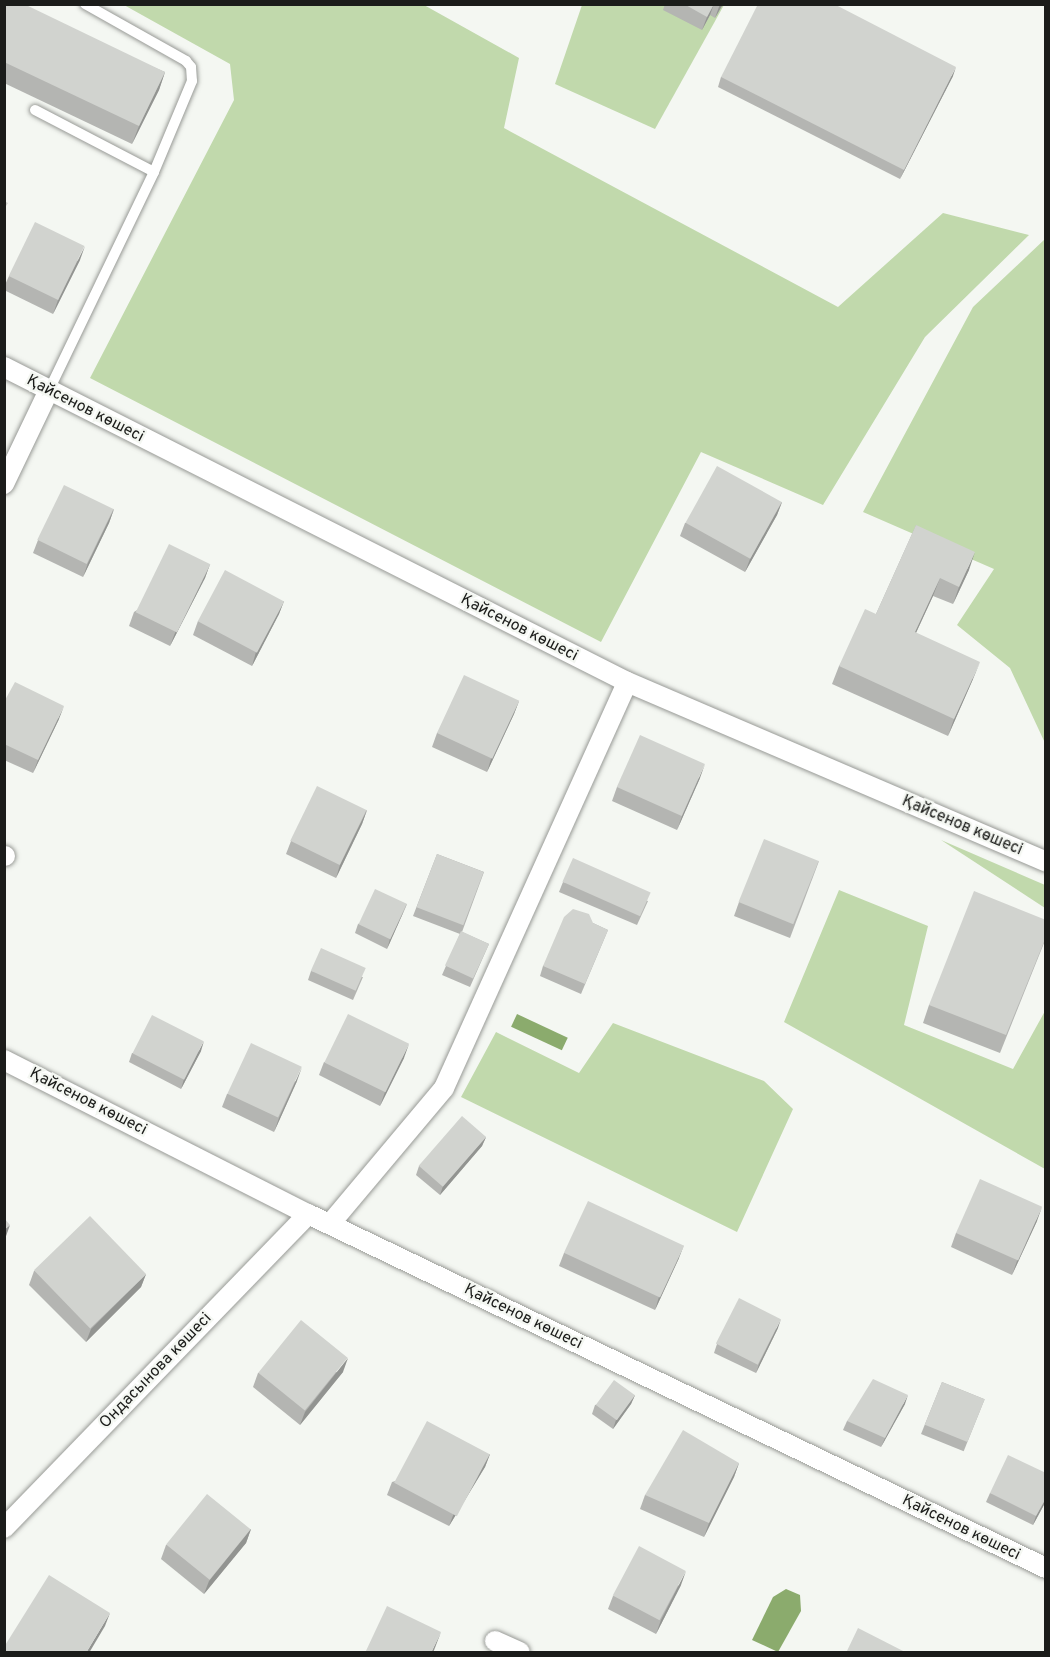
<!DOCTYPE html>
<html>
<head>
<meta charset="utf-8">
<style>
	body { margin:0 }
	#map { position:relative; width:1050px; height:1657px; overflow:hidden; background:#f4f7f2; font-family:Overpass,sans-serif }
	div>[style] { position:absolute }
	.green>* { inset:0; background:#c1d9ac }
	.water>* { inset:0; background:#8bab6d; transform-origin:0 0 }
	.roads { filter:drop-shadow(0 0 2px #989a96) drop-shadow(0 0 2px #989a96) }
	.lane>* { height:10px; margin:-5px; padding:0 5px; transform-origin:5px; border-radius:5px; background:#fff }
	.street>* { height:20px; margin:-10px; padding:0 10px; transform-origin:10px; border-radius:10px; background:#fff }
	.wall>* { inset:0; background:#b4b5b2; transform-origin:0 0 }
	.shaded-wall>* { inset:0; background:#929491 }
	.building>* { inset:0; background:#d1d3cf; transform-origin:0 0 }
	span { translate:-50% -50%; white-space:nowrap; text-align:center; line-height:1.15; -webkit-text-stroke:4.5px #f4f7f2; paint-order:stroke }
	.street-label { font-size:16px; color:#1b1c1a }
	.frame { position:absolute; inset:0; border:6px solid #1b1c1a; pointer-events:none }
</style>
</head>
<body>
<div id="map">
	<div class="green">
		<i style="clip-path:polygon(124px 5px,424px 5px,519px 58px,504px 128px,838px 307px,943px 213px,1029px 235px,925px 337px,823px 505px,701px 452px,601px 642px,90px 378px,234px 100px,230px 64px)"></i>
		<i style="clip-path:polygon(582px 5px,724px 5px,655px 129px,555px 84px)"></i>
		<i style="clip-path:polygon(1045px 239px,1045px 743px,1010px 668px,957px 625px,994px 569px,863px 512px,973px 307px)"></i>
		<i style="clip-path:polygon(941px 840px,1045px 885px,1045px 908px)"></i>
		<i style="clip-path:polygon(839px 890px,928px 926px,904px 1025px,1013px 1069px,1045px 1011px,1045px 1169px,784px 1022px)"></i>
		<i style="clip-path:polygon(613px 1023px,764px 1081px,793px 1109px,737px 1232px,461px 1097px,496px 1032px,579px 1073px)"></i>
	</div>
	<div class="water">
		<i style="left:517px;top:1014px;width:56px;height:14px;rotate:25deg"></i>
		<i style="clip-path:polygon(786px 1589px,800px 1595px,801px 1611px,778px 1652px,752px 1640px,773px 1597px)"></i>
	</div>
	<div class="roads">
		<div class="lane">
			<i style="left:85px;top:4px;width:116px;rotate:29.4deg"></i>
			<i style="left:186px;top:61px;width:8px;rotate:50deg"></i>
			<i style="left:191px;top:67px;width:14px;rotate:86deg"></i>
			<i style="left:192px;top:81px;width:99px;rotate:112.7deg"></i>
			<i style="left:35px;top:110px;width:134px;rotate:27.5deg"></i>
			<i style="left:154px;top:172px;width:244px;rotate:115.7deg"></i>
		</div>
		<div class="street">
			<i style="left:4px;top:367px;width:698px;rotate:26.82deg"></i>
			<i style="left:627px;top:682px;width:456px;rotate:23.2deg"></i>
			<i style="left:4px;top:484px;width:102px;rotate:-64.4deg"></i>
			<i style="left:4px;top:856px;width:1px"></i>
			<i style="left:4px;top:1060px;width:341px;rotate:26.9deg"></i>
			<i style="left:308px;top:1214px;width:819px;rotate:25.63deg"></i>
			<i style="left:330px;top:1224px;width:177px;rotate:-50deg"></i>
			<i style="left:444px;top:1088px;width:445px;rotate:-65.7deg"></i>
			<i style="left:4px;top:1528px;width:437px;rotate:-45.9deg"></i>
			<i style="left:495px;top:1641px;width:27px;rotate:24deg"></i>
		</div>
	</div>
	<div class="wall">
		<i style="clip-path:polygon(4px 4px,165px 72px,159px 90px,132px 144px,4px 83px)"></i>
		<i style="clip-path:polygon(665px 4px,723px 4px,715px 18px,710px 15px,702px 30px,663px 10px)"></i>
		<i style="clip-path:polygon(953px 76px,900px 179px,718px 87px,721px 77px)"></i>
		<i style="clip-path:polygon(80px 260px,53px 314px,4px 290px,4px 287px,9px 276px)"></i>
		<i style="clip-path:polygon(782px 502px,777px 515px,745px 572px,680px 536px,685px 523px)"></i>
		<i style="clip-path:polygon(114px 509px,109px 523px,83px 577px,33px 553px,38px 540px)"></i>
		<i style="clip-path:polygon(916px 525px,969px 570px,953px 604px,933px 596px,916px 633px,973px 679px,948px 736px,832px 684px,839px 666px,876px 614px)"></i>
		<i style="clip-path:polygon(210px 564px,205px 578px,170px 646px,129px 626px,134px 612px)"></i>
		<i style="clip-path:polygon(284px 601px,279px 614px,252px 666px,193px 635px,198px 621px)"></i>
		<i style="clip-path:polygon(519px 701px,514px 714px,487px 772px,432px 747px,437px 733px)"></i>
		<i style="clip-path:polygon(4px 702px,59px 719px,33px 773px,4px 760px)"></i>
		<i style="clip-path:polygon(700px 778px,677px 830px,612px 801px,617px 787px)"></i>
		<i style="clip-path:polygon(367px 810px,362px 824px,336px 878px,286px 854px,291px 841px)"></i>
		<i style="clip-path:polygon(437px 854px,484px 872px,462px 932px,489px 944px,470px 987px,442px 975px,460px 934px,413px 916px)"></i>
		<i style="clip-path:polygon(819px 861px,790px 938px,734px 916px,739px 902px)"></i>
		<i style="clip-path:polygon(563px 882px,648px 901px,637px 925px,559px 892px)"></i>
		<i style="clip-path:polygon(407px 904px,387px 949px,355px 933px,358px 924px)"></i>
		<i style="clip-path:polygon(593px 923px,608px 930px,581px 994px,540px 976px,543px 966px)"></i>
		<i style="clip-path:polygon(1046px 938px,1000px 1053px,923px 1023px,929px 1005px)"></i>
		<i style="clip-path:polygon(311px 971px,363px 977px,353px 1000px,308px 980px)"></i>
		<i style="clip-path:polygon(201px 1051px,181px 1089px,129px 1062px,132px 1053px)"></i>
		<i style="clip-path:polygon(404px 1058px,380px 1106px,319px 1075px,324px 1062px)"></i>
		<i style="clip-path:polygon(297px 1081px,274px 1132px,222px 1107px,227px 1094px)"></i>
		<i style="clip-path:polygon(486px 1137px,482px 1146px,440px 1195px,416px 1175px,419px 1166px)"></i>
		<i style="clip-path:polygon(1037px 1221px,1012px 1275px,951px 1247px,956px 1233px)"></i>
		<i style="clip-path:polygon(564px 1253px,679px 1258px,655px 1310px,559px 1266px)"></i>
		<i style="clip-path:polygon(34px 1271px,146px 1274px,141px 1287px,86px 1342px,29px 1285px)"></i>
		<i style="clip-path:polygon(778px 1328px,756px 1373px,714px 1353px,717px 1344px)"></i>
		<i style="clip-path:polygon(343px 1372px,300px 1425px,253px 1387px,258px 1373px)"></i>
		<i style="left:942px;top:1382px;width:46px;height:56px;rotate:22deg"></i>
		<i style="clip-path:polygon(635px 1395px,631px 1404px,613px 1429px,592px 1414px,595px 1405px)"></i>
		<i style="clip-path:polygon(905px 1404px,881px 1447px,843px 1430px,847px 1421px)"></i>
		<i style="clip-path:polygon(490px 1454px,485px 1467px,449px 1526px,387px 1495px,392px 1482px)"></i>
		<i style="clip-path:polygon(739px 1463px,734px 1477px,704px 1537px,640px 1509px,645px 1495px)"></i>
		<i style="clip-path:polygon(990px 1493px,1046px 1501px,1033px 1525px,986px 1502px)"></i>
		<i style="clip-path:polygon(251px 1529px,246px 1543px,204px 1594px,161px 1559px,166px 1545px)"></i>
		<i style="clip-path:polygon(681px 1585px,656px 1634px,608px 1609px,613px 1596px)"></i>
	</div>
	<div class="shaded-wall">
		<i style="clip-path:polygon(714px 4px,710px 15px,702px 30px,707px 17px)"></i>
		<i style="clip-path:polygon(720px 4px,723px 4px,715px 18px)"></i>
		<i style="clip-path:polygon(956px 67px,953px 76px,900px 179px,904px 170px)"></i>
		<i style="clip-path:polygon(165px 72px,159px 90px,132px 144px,139px 126px)"></i>
		<i style="clip-path:polygon(85px 246px,80px 260px,53px 314px,58px 300px)"></i>
		<i style="clip-path:polygon(782px 502px,777px 515px,745px 572px,750px 559px)"></i>
		<i style="clip-path:polygon(114px 509px,109px 523px,83px 577px,88px 563px)"></i>
		<i style="clip-path:polygon(975px 552px,969px 570px,953px 604px,959px 587px)"></i>
		<i style="clip-path:polygon(210px 564px,205px 578px,170px 646px,175px 633px)"></i>
		<i style="clip-path:polygon(940px 578px,933px 596px,908px 650px,915px 632px)"></i>
		<i style="clip-path:polygon(284px 601px,279px 614px,252px 666px,256px 652px)"></i>
		<i style="clip-path:polygon(980px 662px,973px 679px,948px 736px,954px 719px)"></i>
		<i style="clip-path:polygon(519px 701px,514px 714px,487px 772px,491px 759px)"></i>
		<i style="clip-path:polygon(64px 706px,59px 719px,33px 773px,38px 760px)"></i>
		<i style="clip-path:polygon(705px 764px,700px 778px,677px 830px,682px 816px)"></i>
		<i style="clip-path:polygon(367px 810px,362px 824px,336px 878px,340px 865px)"></i>
		<i style="clip-path:polygon(407px 904px,387px 949px,390px 939px)"></i>
		<i style="clip-path:polygon(204px 1041px,201px 1051px,181px 1089px,184px 1079px)"></i>
		<i style="clip-path:polygon(409px 1044px,404px 1058px,380px 1106px,385px 1092px)"></i>
		<i style="clip-path:polygon(302px 1067px,297px 1081px,274px 1132px,279px 1118px)"></i>
		<i style="clip-path:polygon(486px 1137px,482px 1146px,440px 1195px,443px 1186px)"></i>
		<i style="clip-path:polygon(1042px 1207px,1037px 1221px,1012px 1275px,1017px 1261px)"></i>
		<i style="clip-path:polygon(10px 1225px,5px 1239px,4px 1240px,4px 1230px)"></i>
		<i style="clip-path:polygon(684px 1245px,679px 1258px,655px 1310px,659px 1297px)"></i>
		<i style="clip-path:polygon(146px 1274px,141px 1287px,86px 1342px,91px 1329px)"></i>
		<i style="clip-path:polygon(781px 1319px,778px 1328px,756px 1373px,759px 1364px)"></i>
		<i style="clip-path:polygon(348px 1358px,343px 1372px,300px 1425px,305px 1412px)"></i>
		<i style="clip-path:polygon(635px 1395px,631px 1404px,613px 1429px,616px 1420px)"></i>
		<i style="clip-path:polygon(908px 1395px,905px 1404px,881px 1447px,885px 1438px)"></i>
		<i style="clip-path:polygon(490px 1454px,485px 1467px,449px 1526px,454px 1513px)"></i>
		<i style="clip-path:polygon(739px 1463px,734px 1477px,704px 1537px,709px 1523px)"></i>
		<i style="clip-path:polygon(1046px 1498px,1046px 1501px,1033px 1525px,1036px 1516px)"></i>
		<i style="clip-path:polygon(251px 1529px,246px 1543px,204px 1594px,209px 1581px)"></i>
		<i style="clip-path:polygon(686px 1571px,681px 1585px,656px 1634px,661px 1620px)"></i>
		<i style="clip-path:polygon(110px 1613px,105px 1626px,89px 1653px,86px 1653px)"></i>
		<i style="clip-path:polygon(441px 1632px,433px 1653px,431px 1653px)"></i>
	</div>
	<div class="building">
		<i style="clip-path:polygon(4px 4px,24px 4px,165px 72px,139px 126px,4px 62px)"></i>
		<i style="clip-path:polygon(684px 4px,714px 4px,707px 17px)"></i>
		<i style="clip-path:polygon(758px 4px,834px 4px,956px 67px,904px 170px,721px 77px)"></i>
		<i style="clip-path:polygon(4px 201px,8px 203px,4px 209px)"></i>
		<i style="left:35px;top:222px;width:55px;height:60px;rotate:26deg"></i>
		<i style="left:717px;top:466px;width:74px;height:65px;rotate:29deg"></i>
		<i style="left:64px;top:485px;width:55px;height:61px;rotate:26deg"></i>
		<i style="clip-path:polygon(916px 525px,975px 552px,959px 587px,940px 578px,915px 632px,980px 662px,954px 719px,839px 666px,865px 609px,876px 614px)"></i>
		<i style="left:169px;top:544px;width:46px;height:76px;rotate:26deg"></i>
		<i style="left:225px;top:570px;width:67px;height:58px;rotate:28deg"></i>
		<i style="left:464px;top:675px;width:61px;height:64px;rotate:25deg"></i>
		<i style="clip-path:polygon(15px 682px,64px 706px,38px 760px,4px 744px,4px 702px)"></i>
		<i style="left:640px;top:735px;width:71px;height:57px;rotate:24deg"></i>
		<i style="left:317px;top:786px;width:55px;height:61px;rotate:26deg"></i>
		<i style="left:764px;top:839px;width:59px;height:68px;rotate:22deg"></i>
		<i style="left:437px;top:854px;width:50px;height:57px;rotate:21deg"></i>
		<i style="left:573px;top:858px;width:85px;height:26px;rotate:24deg"></i>
		<i style="left:375px;top:889px;width:35px;height:39px;rotate:25deg"></i>
		<i style="clip-path:polygon(974px 891px,1046px 920px,1046px 937px,1006px 1035px,929px 1005px)"></i>
		<i style="clip-path:polygon(573px 909px,589px 914px,593px 923px,608px 930px,585px 984px,543px 966px,564px 917px)"></i>
		<i style="left:461px;top:931px;width:31px;height:38px;rotate:25deg"></i>
		<i style="left:321px;top:948px;width:49px;height:25px;rotate:24deg"></i>
		<i style="left:348px;top:1014px;width:68px;height:54px;rotate:26deg"></i>
		<i style="left:152px;top:1015px;width:58px;height:43px;rotate:27deg"></i>
		<i style="left:251px;top:1043px;width:56px;height:56px;rotate:25deg"></i>
		<i style="left:462px;top:1116px;width:32px;height:66px;rotate:41deg"></i>
		<i style="left:980px;top:1179px;width:68px;height:59px;rotate:24deg"></i>
		<i style="left:588px;top:1201px;width:106px;height:57px;rotate:25deg"></i>
		<i style="left:90px;top:1216px;width:81px;height:78px;rotate:46deg"></i>
		<i style="clip-path:polygon(4px 1218px,10px 1225px,4px 1230px)"></i>
		<i style="left:739px;top:1298px;width:47px;height:51px;rotate:27deg"></i>
		<i style="left:301px;top:1320px;width:60px;height:68px;rotate:39deg"></i>
		<i style="clip-path:polygon(873px 1379px,908px 1395px,885px 1438px,847px 1421px)"></i>
		<i style="left:614px;top:1380px;width:26px;height:31px;rotate:36deg"></i>
		<i style="left:942px;top:1382px;width:46px;height:46px;rotate:22deg"></i>
		<i style="left:427px;top:1421px;width:71px;height:70px;rotate:28deg"></i>
		<i style="clip-path:polygon(683px 1430px,739px 1463px,709px 1523px,645px 1495px)"></i>
		<i style="clip-path:polygon(1008px 1455px,1046px 1473px,1046px 1498px,1036px 1516px,990px 1493px)"></i>
		<i style="left:207px;top:1494px;width:56px;height:65px;rotate:39deg"></i>
		<i style="left:639px;top:1546px;width:53px;height:56px;rotate:28deg"></i>
		<i style="clip-path:polygon(49px 1575px,110px 1613px,86px 1653px,4px 1653px,4px 1647px)"></i>
		<i style="clip-path:polygon(387px 1606px,441px 1632px,431px 1653px,365px 1653px)"></i>
		<i style="clip-path:polygon(858px 1628px,907px 1653px,846px 1653px)"></i>
	</div>
	<div class="street-label">
		<span style="left:85px;top:409px;rotate:27deg">Қайсенов көшесі</span>
		<span style="left:519px;top:628px;rotate:27deg">Қайсенов көшесі</span>
		<span style="left:962px;top:826px;rotate:23deg">Қайсенов көшесі</span>
		<span style="left:88px;top:1102px;rotate:27deg">Қайсенов көшесі</span>
		<span style="left:523px;top:1317px;rotate:26deg">Қайсенов көшесі</span>
		<span style="left:156px;top:1371px;rotate:-46deg">Ондасынова көшесі</span>
		<span style="left:961px;top:1528px;rotate:26deg">Қайсенов көшесі</span>
	</div>
	<div class="frame"></div>
</div>
</body>
</html>
